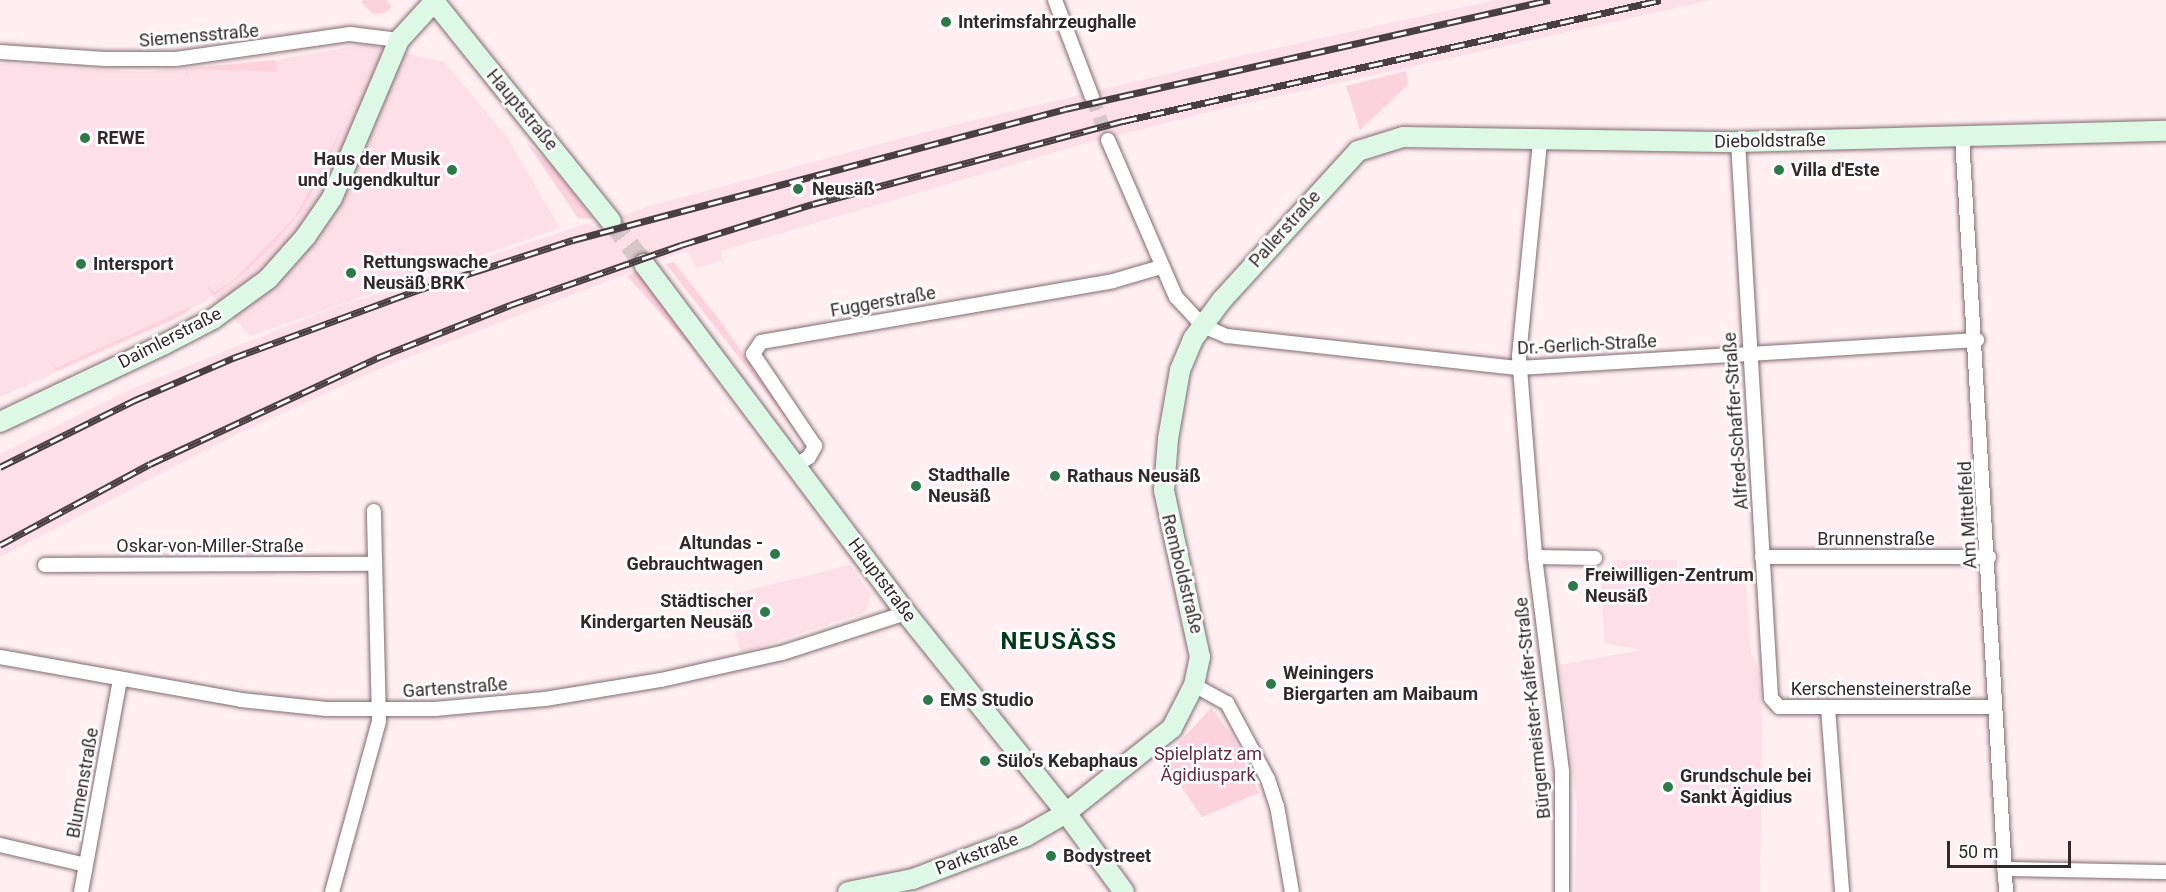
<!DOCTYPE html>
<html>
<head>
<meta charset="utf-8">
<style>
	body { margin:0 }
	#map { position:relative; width:2166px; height:892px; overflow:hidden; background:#ffeff3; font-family:Roboto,sans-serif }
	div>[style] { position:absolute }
	.built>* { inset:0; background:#fcdfe8 }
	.green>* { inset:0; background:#fdd2df }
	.street-tunnel>* { height:14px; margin-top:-7px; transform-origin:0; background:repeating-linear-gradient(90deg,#d6c7cb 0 14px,transparent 0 21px) }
	.secondary-tunnel>* { height:20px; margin-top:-10px; transform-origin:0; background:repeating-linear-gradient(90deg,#d6c7cb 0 20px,transparent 0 30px) }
	.roads { filter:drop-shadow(0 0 2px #826b72) drop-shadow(0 0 2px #826b72) }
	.street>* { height:14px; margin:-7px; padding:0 7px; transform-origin:7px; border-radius:7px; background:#fff }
	.secondary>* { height:20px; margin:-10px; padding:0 10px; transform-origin:10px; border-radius:10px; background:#ddf8e5 }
	.rail>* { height:7px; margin-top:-3.5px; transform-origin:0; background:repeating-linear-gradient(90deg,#fff 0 14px,#493e42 0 28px); box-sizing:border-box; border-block:2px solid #493e42 }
	.dots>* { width:16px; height:16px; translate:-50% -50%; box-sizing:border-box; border:3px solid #fff; border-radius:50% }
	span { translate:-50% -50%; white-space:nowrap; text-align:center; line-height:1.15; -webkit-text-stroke:5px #fff; paint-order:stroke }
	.poi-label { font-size:18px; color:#33292d; font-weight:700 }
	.left { translate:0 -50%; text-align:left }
	.right { translate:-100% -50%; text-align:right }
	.street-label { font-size:18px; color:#33292d }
	.park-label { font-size:18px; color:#652c43 }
	.district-label { font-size:24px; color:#003818; font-weight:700; letter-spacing:1.5px }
	.scale { position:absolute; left:1947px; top:841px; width:124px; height:27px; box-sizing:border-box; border:3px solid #33292d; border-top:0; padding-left:8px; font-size:18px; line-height:21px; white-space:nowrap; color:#33292d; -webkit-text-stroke:4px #fff; paint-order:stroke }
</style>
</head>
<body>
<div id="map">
	<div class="built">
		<i style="clip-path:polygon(1495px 0,1712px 0,1220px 109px,1076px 146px,721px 251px,723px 260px,697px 268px,686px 251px,629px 269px,631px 272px,381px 368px,241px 432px,0 557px,0 454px,131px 389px,322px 312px,588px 223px,592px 227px,646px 207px,921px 133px,1245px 55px)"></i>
		<i style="clip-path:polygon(366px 44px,444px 62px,507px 137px,560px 228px,250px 336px,213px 296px,172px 320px,0 397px,0 64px,144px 72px,275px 60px)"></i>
		<i style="clip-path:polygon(1615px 560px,1677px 560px,1677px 571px,1744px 567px,1751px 653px,1758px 668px,1762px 721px,1760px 892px,1575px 892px,1577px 807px,1560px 665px,1641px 650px,1604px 643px,1601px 585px)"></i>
		<i style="clip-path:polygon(850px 565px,871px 595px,865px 612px,741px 653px,725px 596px)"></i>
	</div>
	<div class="green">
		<i style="clip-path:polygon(363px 0,386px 0,392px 7px,384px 13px,373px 14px,361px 2px)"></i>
		<i style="clip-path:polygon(275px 60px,277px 72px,188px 69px,186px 78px,186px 69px)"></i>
		<i style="clip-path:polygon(1406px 71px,1408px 85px,1360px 130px,1346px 86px)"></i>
		<i style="clip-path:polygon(342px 127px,328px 162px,302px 210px,273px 245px,245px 272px,214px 296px,206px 284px,214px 292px,231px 282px,295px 217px)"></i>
		<i style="clip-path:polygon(527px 143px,551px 164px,593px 219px,578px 218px)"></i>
		<i style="clip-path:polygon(674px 262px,721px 322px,800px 436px,666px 264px)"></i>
		<i style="clip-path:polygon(638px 271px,694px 345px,688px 344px,627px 276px)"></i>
		<i style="clip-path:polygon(190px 307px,190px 310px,172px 320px,56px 371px,49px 359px,56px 368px)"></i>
		<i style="clip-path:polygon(1211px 708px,1233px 737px,1259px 793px,1202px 817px,1163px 760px)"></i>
	</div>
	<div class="street-tunnel">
		<i style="left:1092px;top:97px;width:46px;rotate:69.6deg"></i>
	</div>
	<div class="secondary-tunnel">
		<i style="left:611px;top:221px;width:54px;rotate:52.5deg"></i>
	</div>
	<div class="roads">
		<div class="street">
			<i style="left:1055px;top:0;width:104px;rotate:69.1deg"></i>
			<i style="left:0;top:52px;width:105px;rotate:3.8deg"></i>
			<i style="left:105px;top:59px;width:71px"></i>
			<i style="left:176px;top:59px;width:176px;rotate:-8.2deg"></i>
			<i style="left:350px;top:34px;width:49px;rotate:7deg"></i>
			<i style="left:1962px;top:137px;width:756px;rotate:86.66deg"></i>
			<i style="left:1108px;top:140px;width:171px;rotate:66.6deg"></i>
			<i style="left:1176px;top:297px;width:40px;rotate:47deg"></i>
			<i style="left:1203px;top:326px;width:26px;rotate:23deg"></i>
			<i style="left:1227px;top:336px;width:294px;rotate:6.3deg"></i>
			<i style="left:1519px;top:368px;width:459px;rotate:-3.5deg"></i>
			<i style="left:1540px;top:142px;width:215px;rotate:95.6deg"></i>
			<i style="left:1519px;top:356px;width:202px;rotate:85.4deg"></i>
			<i style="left:1535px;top:557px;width:217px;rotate:82.8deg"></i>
			<i style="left:1562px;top:772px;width:120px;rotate:90deg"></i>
			<i style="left:1738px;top:142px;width:557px;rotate:86.6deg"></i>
			<i style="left:1771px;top:698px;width:12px;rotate:48deg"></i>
			<i style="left:1779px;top:707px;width:215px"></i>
			<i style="left:797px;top:465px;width:14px;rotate:-34deg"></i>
			<i style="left:809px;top:457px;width:13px;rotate:-61deg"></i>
			<i style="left:815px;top:446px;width:111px;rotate:-124deg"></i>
			<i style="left:753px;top:354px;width:14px;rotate:-56deg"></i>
			<i style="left:761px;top:342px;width:357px;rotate:-9.8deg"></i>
			<i style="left:1113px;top:281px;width:50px;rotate:-16.3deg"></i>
			<i style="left:1535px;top:557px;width:60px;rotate:1deg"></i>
			<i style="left:1762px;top:557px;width:227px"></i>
			<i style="left:45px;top:565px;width:330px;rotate:-0.2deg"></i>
			<i style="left:0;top:657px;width:245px;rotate:10.1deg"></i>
			<i style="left:241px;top:700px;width:86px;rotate:6deg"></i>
			<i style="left:327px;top:709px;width:108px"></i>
			<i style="left:435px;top:709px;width:110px;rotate:-5.2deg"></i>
			<i style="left:545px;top:699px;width:118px;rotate:-9.3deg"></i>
			<i style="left:661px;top:680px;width:124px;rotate:-12.6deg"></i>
			<i style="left:782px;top:653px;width:130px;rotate:-17.9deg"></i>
			<i style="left:1194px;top:685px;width:38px;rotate:29deg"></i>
			<i style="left:1227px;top:703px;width:86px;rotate:61.7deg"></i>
			<i style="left:1268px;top:779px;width:28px;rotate:72deg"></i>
			<i style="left:1277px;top:806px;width:87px;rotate:80.1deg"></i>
			<i style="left:1828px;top:708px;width:185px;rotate:85.6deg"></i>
			<i style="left:0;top:845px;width:88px;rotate:13.1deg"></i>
			<i style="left:2004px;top:869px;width:162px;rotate:1.1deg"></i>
			<i style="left:81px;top:892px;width:216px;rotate:-79.6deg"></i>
			<i style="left:332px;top:892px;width:177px;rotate:-74.6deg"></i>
			<i style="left:379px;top:721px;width:210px;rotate:-91.4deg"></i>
		</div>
		<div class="secondary">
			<i style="left:433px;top:0;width:284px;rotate:51.2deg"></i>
			<i style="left:644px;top:264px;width:436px;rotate:53.1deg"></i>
			<i style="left:906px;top:613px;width:256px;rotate:51.3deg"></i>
			<i style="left:1066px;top:813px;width:98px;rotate:53.7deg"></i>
			<i style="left:0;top:422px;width:180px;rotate:-25.3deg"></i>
			<i style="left:163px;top:345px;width:56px;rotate:-27.5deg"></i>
			<i style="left:213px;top:319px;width:68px;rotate:-36deg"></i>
			<i style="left:268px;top:279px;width:57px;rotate:-48.5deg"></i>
			<i style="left:306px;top:236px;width:46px;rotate:-55.6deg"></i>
			<i style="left:332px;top:198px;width:172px;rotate:-67deg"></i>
			<i style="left:399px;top:40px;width:52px;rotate:-47.4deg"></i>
			<i style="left:848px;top:892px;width:66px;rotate:-11.3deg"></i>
			<i style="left:913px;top:879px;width:121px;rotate:-20.8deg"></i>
			<i style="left:1026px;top:836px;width:46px;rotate:-29.9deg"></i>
			<i style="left:1066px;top:813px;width:136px;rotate:-38.7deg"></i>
			<i style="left:1172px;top:728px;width:48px;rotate:-62.9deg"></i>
			<i style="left:1194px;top:685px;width:29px;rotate:-78deg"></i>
			<i style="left:1200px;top:657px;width:171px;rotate:-102.2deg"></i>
			<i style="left:1164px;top:490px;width:51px;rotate:-85.5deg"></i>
			<i style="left:1168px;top:439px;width:70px;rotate:-80.1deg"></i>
			<i style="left:1180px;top:370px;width:34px;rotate:-67deg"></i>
			<i style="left:1193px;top:339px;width:49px;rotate:-53.4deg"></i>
			<i style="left:1222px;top:300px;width:202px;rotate:-47.6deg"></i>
			<i style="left:1358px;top:151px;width:47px;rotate:-17.3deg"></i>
			<i style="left:1403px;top:137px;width:335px;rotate:0.9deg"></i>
			<i style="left:1738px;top:142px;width:428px;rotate:-1.5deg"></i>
		</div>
	</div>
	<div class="rail">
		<i style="left:0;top:467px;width:151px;rotate:-26.4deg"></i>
		<i style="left:135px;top:400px;width:107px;rotate:-23.2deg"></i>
		<i style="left:233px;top:358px;width:197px;rotate:-20.2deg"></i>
		<i style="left:418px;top:290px;width:163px;rotate:-17.9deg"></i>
		<i style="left:573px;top:240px;width:509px;rotate:-14.91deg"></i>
		<i style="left:1065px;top:109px;width:497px;rotate:-12.7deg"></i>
		<i style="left:0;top:545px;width:170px;rotate:-28.4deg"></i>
		<i style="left:150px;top:464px;width:251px;rotate:-25deg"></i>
		<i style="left:377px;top:358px;width:143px;rotate:-21.7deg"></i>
		<i style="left:510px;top:305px;width:181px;rotate:-19.3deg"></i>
		<i style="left:681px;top:245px;width:138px;rotate:-17.3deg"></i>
		<i style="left:813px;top:204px;width:321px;rotate:-15deg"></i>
		<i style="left:1123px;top:121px;width:551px;rotate:-12.68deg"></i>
	</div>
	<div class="dots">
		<i style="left:946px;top:22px;background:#2d7948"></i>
		<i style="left:85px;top:138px;background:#2d7948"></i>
		<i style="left:452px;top:170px;background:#2d7948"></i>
		<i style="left:1779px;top:170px;background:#2d7948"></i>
		<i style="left:798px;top:189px;background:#2d7948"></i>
		<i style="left:81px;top:264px;background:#2d7948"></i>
		<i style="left:351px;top:273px;background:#2d7948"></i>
		<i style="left:1055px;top:476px;background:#2d7948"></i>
		<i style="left:916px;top:486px;background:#2d7948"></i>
		<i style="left:775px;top:554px;background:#2d7948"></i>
		<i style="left:1573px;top:586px;background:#2d7948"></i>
		<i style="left:765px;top:612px;background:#2d7948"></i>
		<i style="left:1271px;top:684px;background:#2d7948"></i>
		<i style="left:928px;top:700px;background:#2d7948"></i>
		<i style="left:985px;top:761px;background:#2d7948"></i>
		<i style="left:1668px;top:787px;background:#2d7948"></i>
		<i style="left:1051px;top:856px;background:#2d7948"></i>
	</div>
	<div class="poi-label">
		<span class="left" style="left:958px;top:22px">Interimsfahrzeughalle</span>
		<span class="left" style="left:97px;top:138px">REWE</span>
		<span class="right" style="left:440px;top:170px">Haus der Musik<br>und Jugendkultur</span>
		<span class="left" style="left:1791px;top:170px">Villa d'Este</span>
		<span class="left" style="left:812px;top:189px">Neusäß</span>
		<span class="left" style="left:363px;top:273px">Rettungswache<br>Neusäß BRK</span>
		<span class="left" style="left:93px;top:264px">Intersport</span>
		<span class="left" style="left:928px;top:486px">Stadthalle<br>Neusäß</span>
		<span class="left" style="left:1067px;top:476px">Rathaus Neusäß</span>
		<span class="right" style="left:763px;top:554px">Altundas -<br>Gebrauchtwagen</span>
		<span class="left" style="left:1585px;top:586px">Freiwilligen-Zentrum<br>Neusäß</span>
		<span class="right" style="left:753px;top:612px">Städtischer<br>Kindergarten Neusäß</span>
		<span class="left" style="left:1283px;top:684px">Weiningers<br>Biergarten am Maibaum</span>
		<span class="left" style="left:940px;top:700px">EMS Studio</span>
		<span class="left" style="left:997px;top:761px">Sülo's Kebaphaus</span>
		<span class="left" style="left:1680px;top:787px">Grundschule bei<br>Sankt Ägidius</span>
		<span class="left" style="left:1063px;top:856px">Bodystreet</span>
	</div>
	<div class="street-label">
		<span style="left:199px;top:36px;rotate:-5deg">Siemensstraße</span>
		<span style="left:522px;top:110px;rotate:50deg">Hauptstraße</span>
		<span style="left:1770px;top:141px;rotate:-1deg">Dieboldstraße</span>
		<span style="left:1285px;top:229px;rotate:-48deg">Pallerstraße</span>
		<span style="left:883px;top:302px;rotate:-10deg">Fuggerstraße</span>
		<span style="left:170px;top:338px;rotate:-27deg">Daimlerstraße</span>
		<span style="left:1587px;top:345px;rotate:-3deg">Dr.-Gerlich-Straße</span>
		<span style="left:1736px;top:421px;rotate:-94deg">Alfred-Schaffer-Straße</span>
		<span style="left:1968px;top:515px;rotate:-93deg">Am Mittelfeld</span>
		<span style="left:1876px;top:539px">Brunnenstraße</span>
		<span style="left:210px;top:546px">Oskar-von-Miller-Straße</span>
		<span style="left:1182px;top:574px;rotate:76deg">Remboldstraße</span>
		<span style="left:882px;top:580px;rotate:53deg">Hauptstraße</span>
		<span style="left:455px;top:688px;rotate:-4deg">Gartenstraße</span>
		<span style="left:1881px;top:689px">Kerschensteinerstraße</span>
		<span style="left:1533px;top:708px;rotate:-96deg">Bürgermeister-Kaifer-Straße</span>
		<span style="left:83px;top:783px;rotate:-80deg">Blumenstraße</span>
		<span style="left:977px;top:854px;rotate:-21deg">Parkstraße</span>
	</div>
	<div class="park-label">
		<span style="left:1208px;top:765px">Spielplatz am<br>Ägidiuspark</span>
	</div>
	<div class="district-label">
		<span style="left:1059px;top:642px">NEUSÄSS</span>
	</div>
	<div class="scale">50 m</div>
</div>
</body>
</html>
